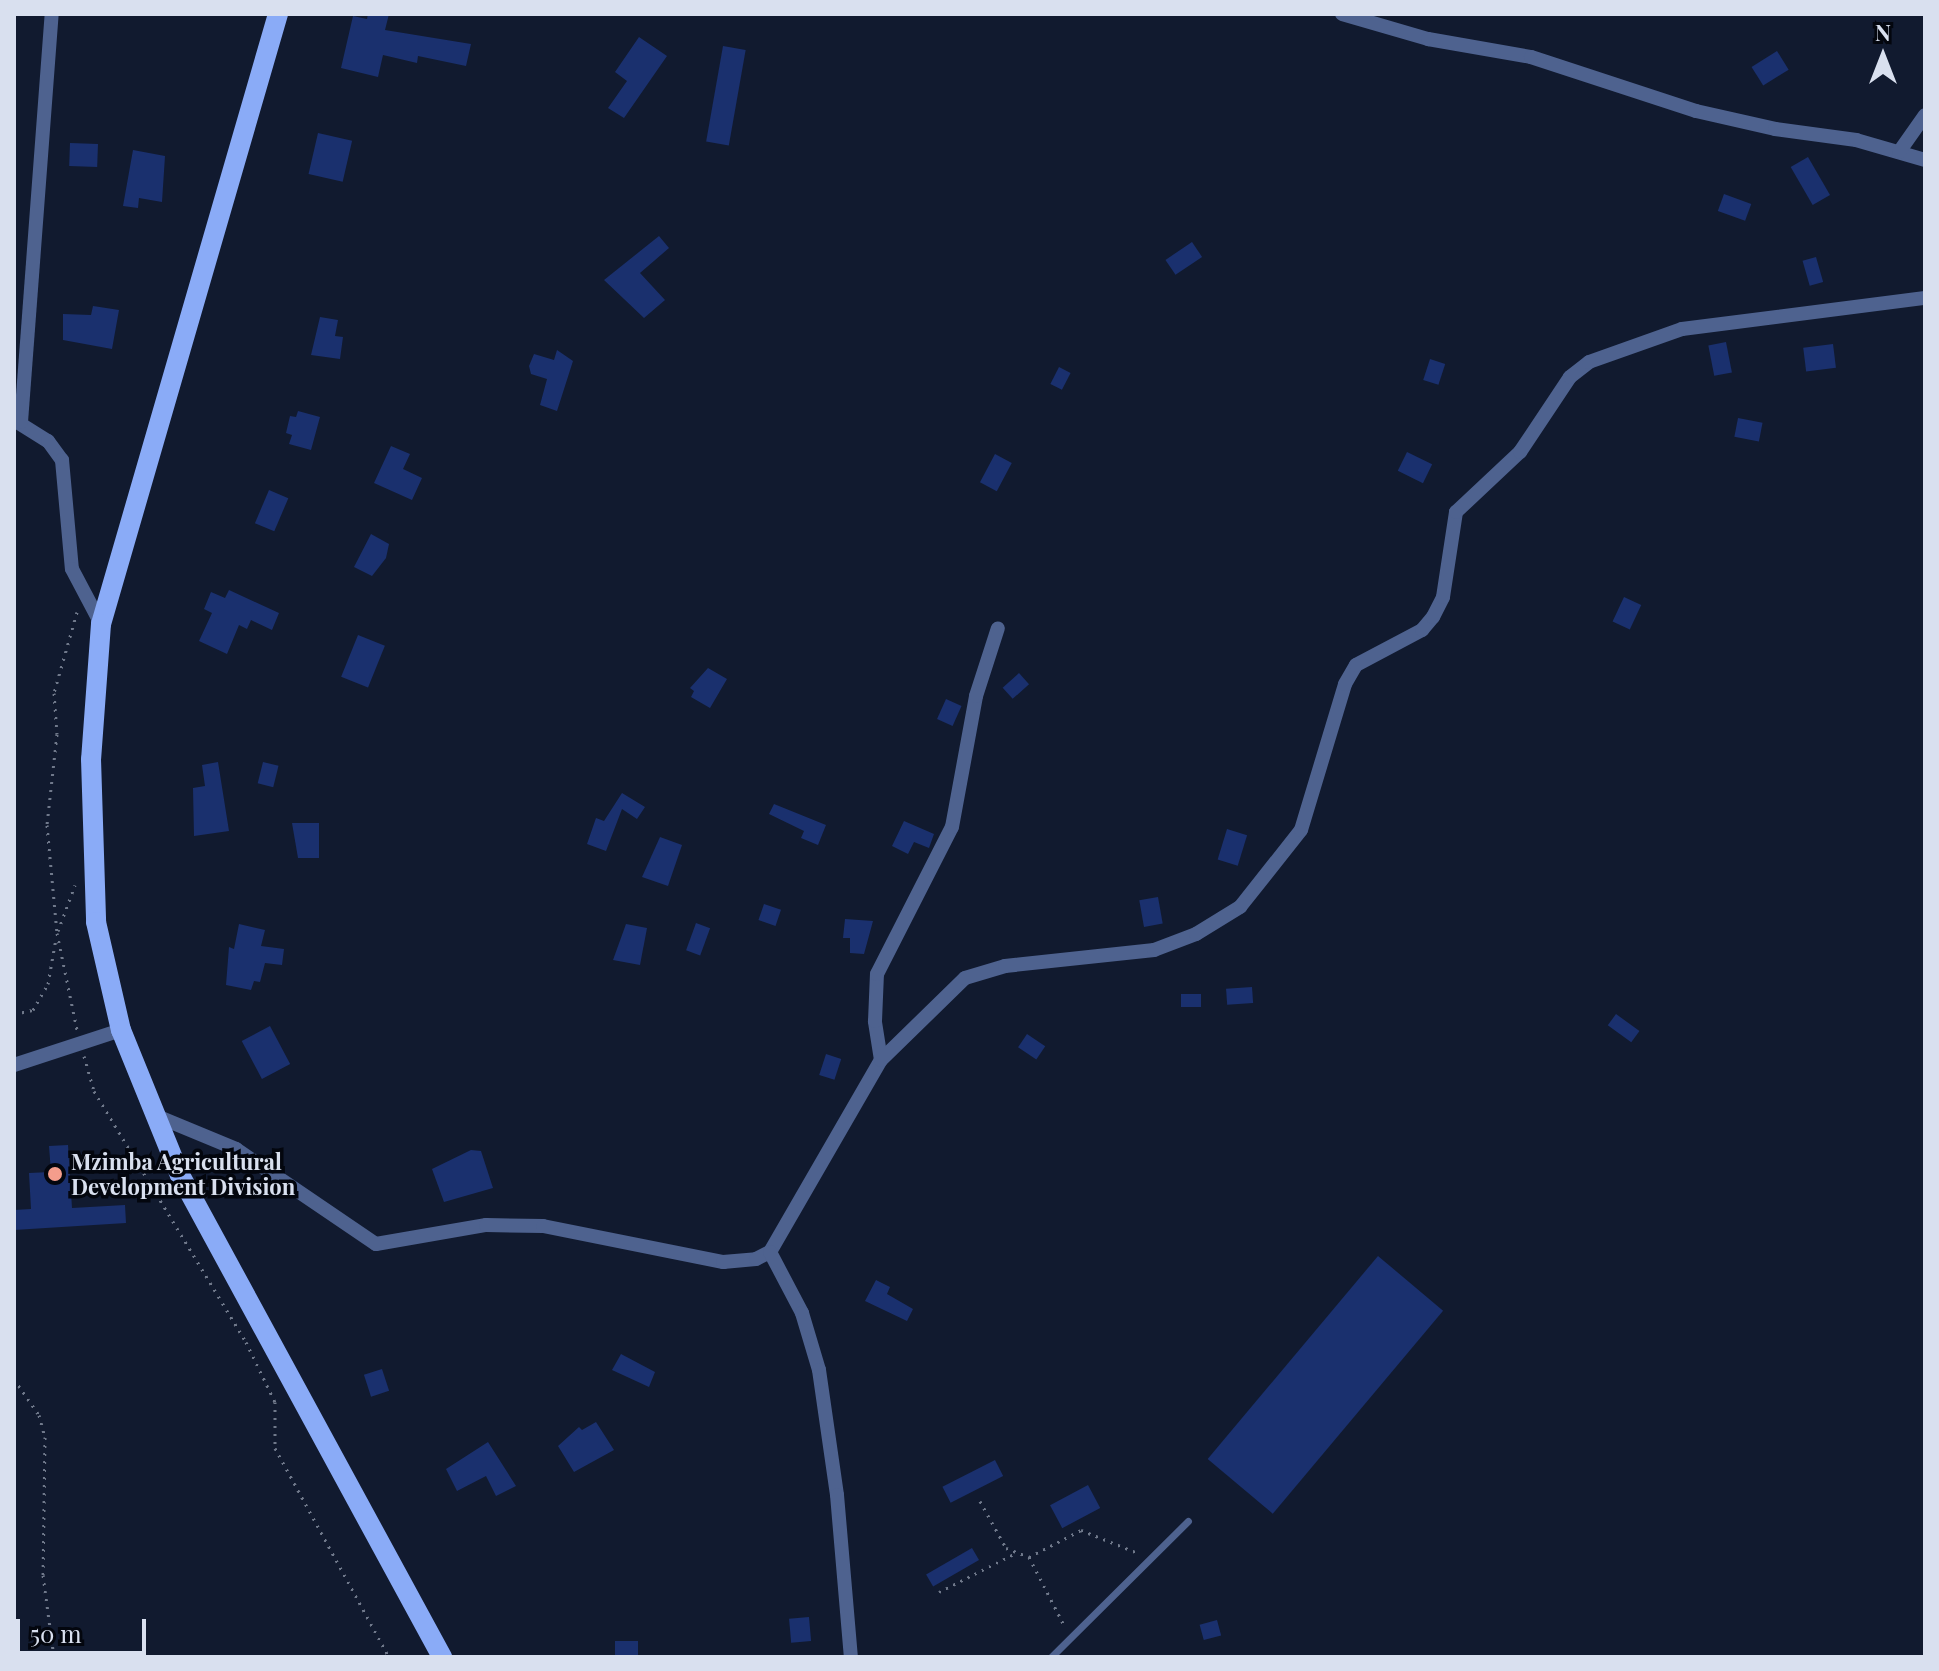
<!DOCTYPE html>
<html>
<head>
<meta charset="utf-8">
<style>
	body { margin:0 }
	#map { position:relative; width:1939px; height:1671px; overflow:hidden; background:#111a2f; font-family:"Playfair Display",serif }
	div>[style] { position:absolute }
	.building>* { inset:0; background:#1a306e; transform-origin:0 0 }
	.path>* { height:3px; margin-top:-1.5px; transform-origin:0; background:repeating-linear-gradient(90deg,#70798b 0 2px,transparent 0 8px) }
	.lane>* { height:7px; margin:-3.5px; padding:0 3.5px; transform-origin:3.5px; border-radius:3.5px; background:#4e628f }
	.street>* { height:14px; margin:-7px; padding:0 7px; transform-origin:7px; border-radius:7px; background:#4e628f }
	.primary>* { height:20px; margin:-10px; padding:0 10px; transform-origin:10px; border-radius:10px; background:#8aabf7 }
	.dots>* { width:22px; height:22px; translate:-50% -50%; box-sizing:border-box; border:4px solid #03060e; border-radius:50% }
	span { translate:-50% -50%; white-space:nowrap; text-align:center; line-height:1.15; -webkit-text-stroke:7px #03060e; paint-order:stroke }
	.poi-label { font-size:22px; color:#d9e0ef; font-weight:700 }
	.left { translate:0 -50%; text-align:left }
	.frame { position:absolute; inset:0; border:16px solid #d9e0ef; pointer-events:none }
	.north { position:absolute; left:1843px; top:16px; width:80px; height:80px; -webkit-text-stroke:6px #03060e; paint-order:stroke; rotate:0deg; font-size:22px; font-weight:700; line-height:32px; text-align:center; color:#d9e0ef }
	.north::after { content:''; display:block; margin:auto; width:28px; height:36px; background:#d9e0ef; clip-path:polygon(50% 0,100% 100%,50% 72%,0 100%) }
	.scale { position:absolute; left:16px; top:1619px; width:130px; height:36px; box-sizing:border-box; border:4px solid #d9e0ef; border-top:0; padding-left:10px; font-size:24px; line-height:28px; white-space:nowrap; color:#d9e0ef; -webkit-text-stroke:6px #03060e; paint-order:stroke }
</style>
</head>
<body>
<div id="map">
	<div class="building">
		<i style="clip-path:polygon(368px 14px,389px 14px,385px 30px,471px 44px,466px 66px,418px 56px,417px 63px,383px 55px,378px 77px,341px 68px,353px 16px,367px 19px)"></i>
		<i style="clip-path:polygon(639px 37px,667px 56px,624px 118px,608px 108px,627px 81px,615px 72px)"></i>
		<i style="left:723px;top:46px;width:23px;height:97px;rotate:10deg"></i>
		<i style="left:1777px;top:51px;width:22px;height:30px;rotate:58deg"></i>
		<i style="left:318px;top:133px;width:35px;height:42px;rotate:13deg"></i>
		<i style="left:70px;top:143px;width:28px;height:23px;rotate:2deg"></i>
		<i style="clip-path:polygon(133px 150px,165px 156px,162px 202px,139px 198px,138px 208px,123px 206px)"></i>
		<i style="left:1808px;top:157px;width:44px;height:20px;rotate:60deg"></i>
		<i style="left:1724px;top:194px;width:29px;height:18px;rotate:20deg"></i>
		<i style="clip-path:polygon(659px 236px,669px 248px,640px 273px,665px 300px,644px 318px,604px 280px)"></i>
		<i style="left:1192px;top:242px;width:18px;height:32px;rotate:56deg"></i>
		<i style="left:1816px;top:257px;width:26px;height:14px;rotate:74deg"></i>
		<i style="clip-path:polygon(93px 306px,119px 310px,112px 349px,63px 340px,63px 314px,91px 315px)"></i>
		<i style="clip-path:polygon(320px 317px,338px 320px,335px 336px,343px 337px,340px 359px,311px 355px)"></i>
		<i style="left:1726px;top:342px;width:31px;height:18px;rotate:79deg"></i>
		<i style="left:1833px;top:344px;width:24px;height:30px;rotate:83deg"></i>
		<i style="clip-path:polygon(557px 350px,573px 361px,557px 411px,540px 405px,547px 379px,531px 374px,529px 366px,534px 354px,554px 360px)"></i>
		<i style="left:1430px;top:359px;width:16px;height:22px;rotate:18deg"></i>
		<i style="left:1059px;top:367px;width:13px;height:19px;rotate:27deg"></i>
		<i style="clip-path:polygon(298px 411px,320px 417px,311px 450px,289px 444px,292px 435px,286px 433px,290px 416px,296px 417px)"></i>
		<i style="left:1738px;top:418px;width:25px;height:19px;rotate:11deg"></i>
		<i style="clip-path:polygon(391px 446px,410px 454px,403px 469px,422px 478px,412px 500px,374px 483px)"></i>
		<i style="left:1407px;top:452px;width:28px;height:21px;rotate:26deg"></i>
		<i style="left:995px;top:454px;width:19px;height:32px;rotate:28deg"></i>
		<i style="left:269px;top:490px;width:21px;height:36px;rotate:23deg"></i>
		<i style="clip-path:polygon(371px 534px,389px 544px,386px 558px,372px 576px,354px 567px)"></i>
		<i style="clip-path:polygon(229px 590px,279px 613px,272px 630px,251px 620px,247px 629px,239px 625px,227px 654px,199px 641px,212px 613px,204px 609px,211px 592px,225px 598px)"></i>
		<i style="left:1624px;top:597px;width:19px;height:27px;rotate:25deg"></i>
		<i style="left:358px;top:635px;width:29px;height:45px;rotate:22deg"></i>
		<i style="clip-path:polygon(708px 668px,727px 679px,710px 708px,691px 697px,694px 691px,690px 688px)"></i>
		<i style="left:1019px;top:673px;width:15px;height:22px;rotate:48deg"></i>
		<i style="left:946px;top:699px;width:17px;height:22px;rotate:24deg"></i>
		<i style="clip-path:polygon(218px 762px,229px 831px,194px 836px,193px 788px,205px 786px,202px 765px)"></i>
		<i style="left:263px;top:762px;width:16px;height:22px;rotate:14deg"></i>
		<i style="clip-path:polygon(622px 793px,645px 807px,637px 819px,622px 809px,606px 851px,587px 844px,596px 818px,604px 821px)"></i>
		<i style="clip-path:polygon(774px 804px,826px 825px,818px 845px,801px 838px,804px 831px,769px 814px)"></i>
		<i style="clip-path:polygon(904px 821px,934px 834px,929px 848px,914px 842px,908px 854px,892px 846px)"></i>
		<i style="clip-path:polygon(292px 823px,319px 823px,319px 858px,298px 858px)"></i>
		<i style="left:1227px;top:829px;width:21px;height:32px;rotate:17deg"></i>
		<i style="clip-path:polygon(660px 837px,682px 845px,668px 886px,642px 877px)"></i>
		<i style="left:1158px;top:897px;width:27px;height:19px;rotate:80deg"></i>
		<i style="left:764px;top:904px;width:18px;height:17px;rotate:19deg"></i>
		<i style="clip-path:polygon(845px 919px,873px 921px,864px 954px,850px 953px,850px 938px,843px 938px)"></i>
		<i style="left:696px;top:923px;width:15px;height:29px;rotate:20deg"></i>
		<i style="clip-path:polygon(239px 924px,265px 930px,261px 946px,284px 949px,282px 965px,265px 963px,260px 982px,254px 981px,251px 990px,226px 985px,229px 947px,234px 949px)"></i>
		<i style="clip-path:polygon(626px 924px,647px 928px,640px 965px,613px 960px)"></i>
		<i style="left:1252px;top:987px;width:16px;height:26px;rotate:86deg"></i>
		<i style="left:1181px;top:994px;width:20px;height:13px"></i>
		<i style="left:1616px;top:1014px;width:29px;height:14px;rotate:36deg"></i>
		<i style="left:270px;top:1026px;width:43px;height:32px;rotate:62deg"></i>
		<i style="left:1027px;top:1034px;width:22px;height:16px;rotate:34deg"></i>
		<i style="left:826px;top:1054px;width:16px;height:22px;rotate:18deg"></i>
		<i style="clip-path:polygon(68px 1145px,72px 1208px,125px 1205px,126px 1223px,14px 1230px,14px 1210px,31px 1209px,29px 1173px,51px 1172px,49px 1146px)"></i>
		<i style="clip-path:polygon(471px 1150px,481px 1151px,493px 1188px,444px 1202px,432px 1169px)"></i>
		<i style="left:1378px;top:1256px;width:85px;height:265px;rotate:40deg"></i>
		<i style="clip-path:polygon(876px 1280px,890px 1287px,887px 1294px,913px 1309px,907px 1321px,865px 1301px)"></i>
		<i style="clip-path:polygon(621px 1354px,655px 1372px,649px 1387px,612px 1370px)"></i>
		<i style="left:382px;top:1369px;width:23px;height:19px;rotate:72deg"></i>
		<i style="clip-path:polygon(596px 1422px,614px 1450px,574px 1472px,558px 1446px,579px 1427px,582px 1430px)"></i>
		<i style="clip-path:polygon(488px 1442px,516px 1486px,496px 1496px,486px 1476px,457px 1491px,446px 1469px)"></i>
		<i style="left:995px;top:1460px;width:18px;height:59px;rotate:63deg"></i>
		<i style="left:1088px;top:1485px;width:26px;height:43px;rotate:62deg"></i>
		<i style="left:972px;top:1548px;width:14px;height:53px;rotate:60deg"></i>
		<i style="left:809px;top:1617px;width:24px;height:20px;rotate:85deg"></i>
		<i style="left:1217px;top:1620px;width:16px;height:18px;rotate:75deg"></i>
		<i style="left:638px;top:1641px;width:16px;height:23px;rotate:90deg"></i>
	</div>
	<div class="path">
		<i style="left:77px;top:612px;width:84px;rotate:105.9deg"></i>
		<i style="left:54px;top:693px;width:41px;rotate:85.8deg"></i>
		<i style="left:57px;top:734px;width:92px;rotate:96.3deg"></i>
		<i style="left:47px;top:825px;width:108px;rotate:84.7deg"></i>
		<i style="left:57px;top:933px;width:99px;rotate:78.3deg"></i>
		<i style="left:58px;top:931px;width:49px;rotate:-69.7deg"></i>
		<i style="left:14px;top:1014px;width:19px;rotate:-12deg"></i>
		<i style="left:33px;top:1010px;width:30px;rotate:-60deg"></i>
		<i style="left:48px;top:984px;width:47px;rotate:-80.1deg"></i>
		<i style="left:84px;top:1056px;width:36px;rotate:74deg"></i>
		<i style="left:94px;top:1091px;width:293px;rotate:58.8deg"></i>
		<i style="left:246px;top:1342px;width:67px;rotate:64.2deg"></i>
		<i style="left:275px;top:1402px;width:46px;rotate:90deg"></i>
		<i style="left:275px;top:1448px;width:238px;rotate:61.4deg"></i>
		<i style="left:14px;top:1379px;width:44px;rotate:55.2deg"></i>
		<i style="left:39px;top:1415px;width:23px;rotate:75deg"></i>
		<i style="left:45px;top:1437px;width:138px;rotate:90.8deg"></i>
		<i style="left:43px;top:1575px;width:83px;rotate:82.4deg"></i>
		<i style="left:980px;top:1501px;width:54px;rotate:61deg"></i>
		<i style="left:1006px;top:1548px;width:25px;rotate:21deg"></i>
		<i style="left:1029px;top:1557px;width:79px;rotate:62.8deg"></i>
		<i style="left:1029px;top:1557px;width:59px;rotate:-27.4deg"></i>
		<i style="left:1081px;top:1530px;width:61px;rotate:22deg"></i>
		<i style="left:939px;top:1592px;width:84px;rotate:-26.9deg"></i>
	</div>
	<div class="lane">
		<i style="left:1051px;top:1657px;width:193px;rotate:-44.8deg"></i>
	</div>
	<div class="street">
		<i style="left:1342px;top:14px;width:90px;rotate:16.2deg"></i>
		<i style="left:1428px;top:39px;width:105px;rotate:9.9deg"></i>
		<i style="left:1531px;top:57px;width:174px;rotate:18.1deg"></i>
		<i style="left:1696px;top:111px;width:81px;rotate:12.8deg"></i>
		<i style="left:1775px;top:129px;width:82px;rotate:7.7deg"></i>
		<i style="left:1856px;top:140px;width:72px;rotate:16.2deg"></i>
		<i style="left:1899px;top:152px;width:45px;rotate:-54.9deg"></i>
		<i style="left:14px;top:420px;width:40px;rotate:32deg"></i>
		<i style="left:48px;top:441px;width:24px;rotate:54deg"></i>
		<i style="left:62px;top:460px;width:109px;rotate:84.8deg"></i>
		<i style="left:72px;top:569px;width:62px;rotate:62.2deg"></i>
		<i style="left:21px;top:422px;width:409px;rotate:-85.7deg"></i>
		<i style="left:881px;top:1060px;width:39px;rotate:-99deg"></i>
		<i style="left:875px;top:1021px;width:47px;rotate:-87.6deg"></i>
		<i style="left:877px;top:974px;width:165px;rotate:-63deg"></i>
		<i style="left:952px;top:827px;width:133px;rotate:-79.6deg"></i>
		<i style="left:976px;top:696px;width:71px;rotate:-72.1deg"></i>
		<i style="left:14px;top:1065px;width:113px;rotate:-18.1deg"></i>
		<i style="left:154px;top:1115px;width:89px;rotate:22.5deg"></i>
		<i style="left:236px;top:1149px;width:169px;rotate:34.2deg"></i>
		<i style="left:376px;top:1244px;width:112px;rotate:-9.8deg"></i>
		<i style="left:486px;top:1225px;width:57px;rotate:1deg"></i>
		<i style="left:543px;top:1226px;width:184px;rotate:11.3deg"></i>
		<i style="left:723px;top:1262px;width:33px;rotate:-5deg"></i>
		<i style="left:756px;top:1259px;width:16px;rotate:-27deg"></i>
		<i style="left:770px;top:1252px;width:222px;rotate:-60deg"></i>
		<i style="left:881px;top:1060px;width:117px;rotate:-44.3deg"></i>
		<i style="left:965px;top:978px;width:42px;rotate:-16.7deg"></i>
		<i style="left:1005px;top:966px;width:150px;rotate:-6.1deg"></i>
		<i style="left:1154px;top:950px;width:45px;rotate:-20.9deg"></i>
		<i style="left:1196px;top:934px;width:52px;rotate:-31.5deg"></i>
		<i style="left:1240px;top:907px;width:98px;rotate:-51.6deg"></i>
		<i style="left:1301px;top:830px;width:152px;rotate:-73.2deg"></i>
		<i style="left:1345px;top:684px;width:22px;rotate:-60deg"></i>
		<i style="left:1356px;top:665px;width:75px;rotate:-27.9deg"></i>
		<i style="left:1422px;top:630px;width:17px;rotate:-50deg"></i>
		<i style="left:1433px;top:617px;width:22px;rotate:-63deg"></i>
		<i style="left:1443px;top:597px;width:86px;rotate:-81.3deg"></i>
		<i style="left:1456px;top:512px;width:88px;rotate:-43.2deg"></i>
		<i style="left:1520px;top:452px;width:90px;rotate:-56.3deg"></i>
		<i style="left:1570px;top:377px;width:24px;rotate:-38deg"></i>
		<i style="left:1589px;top:362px;width:99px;rotate:-19.5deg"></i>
		<i style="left:1682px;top:329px;width:245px;rotate:-7.3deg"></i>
		<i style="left:770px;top:1252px;width:69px;rotate:62.3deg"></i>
		<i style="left:802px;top:1313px;width:59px;rotate:73.4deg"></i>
		<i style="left:819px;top:1370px;width:126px;rotate:81.8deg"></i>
		<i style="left:837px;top:1495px;width:163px;rotate:85.1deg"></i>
	</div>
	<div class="primary">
		<i style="left:278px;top:14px;width:635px;rotate:106.18deg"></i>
		<i style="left:101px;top:624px;width:135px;rotate:94.2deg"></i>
		<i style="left:91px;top:759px;width:163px;rotate:88.2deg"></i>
		<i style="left:96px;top:922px;width:111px;rotate:77deg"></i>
		<i style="left:121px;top:1030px;width:157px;rotate:67.9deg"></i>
		<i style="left:180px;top:1175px;width:549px;rotate:61.47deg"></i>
	</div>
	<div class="dots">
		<i style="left:55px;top:1174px;background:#f49d8c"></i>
	</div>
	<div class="poi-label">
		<span class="left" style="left:71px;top:1174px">Mzimba Agricultural<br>Development Division</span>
	</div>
	<div class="frame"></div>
	<div class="north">N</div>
	<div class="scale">50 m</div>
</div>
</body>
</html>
